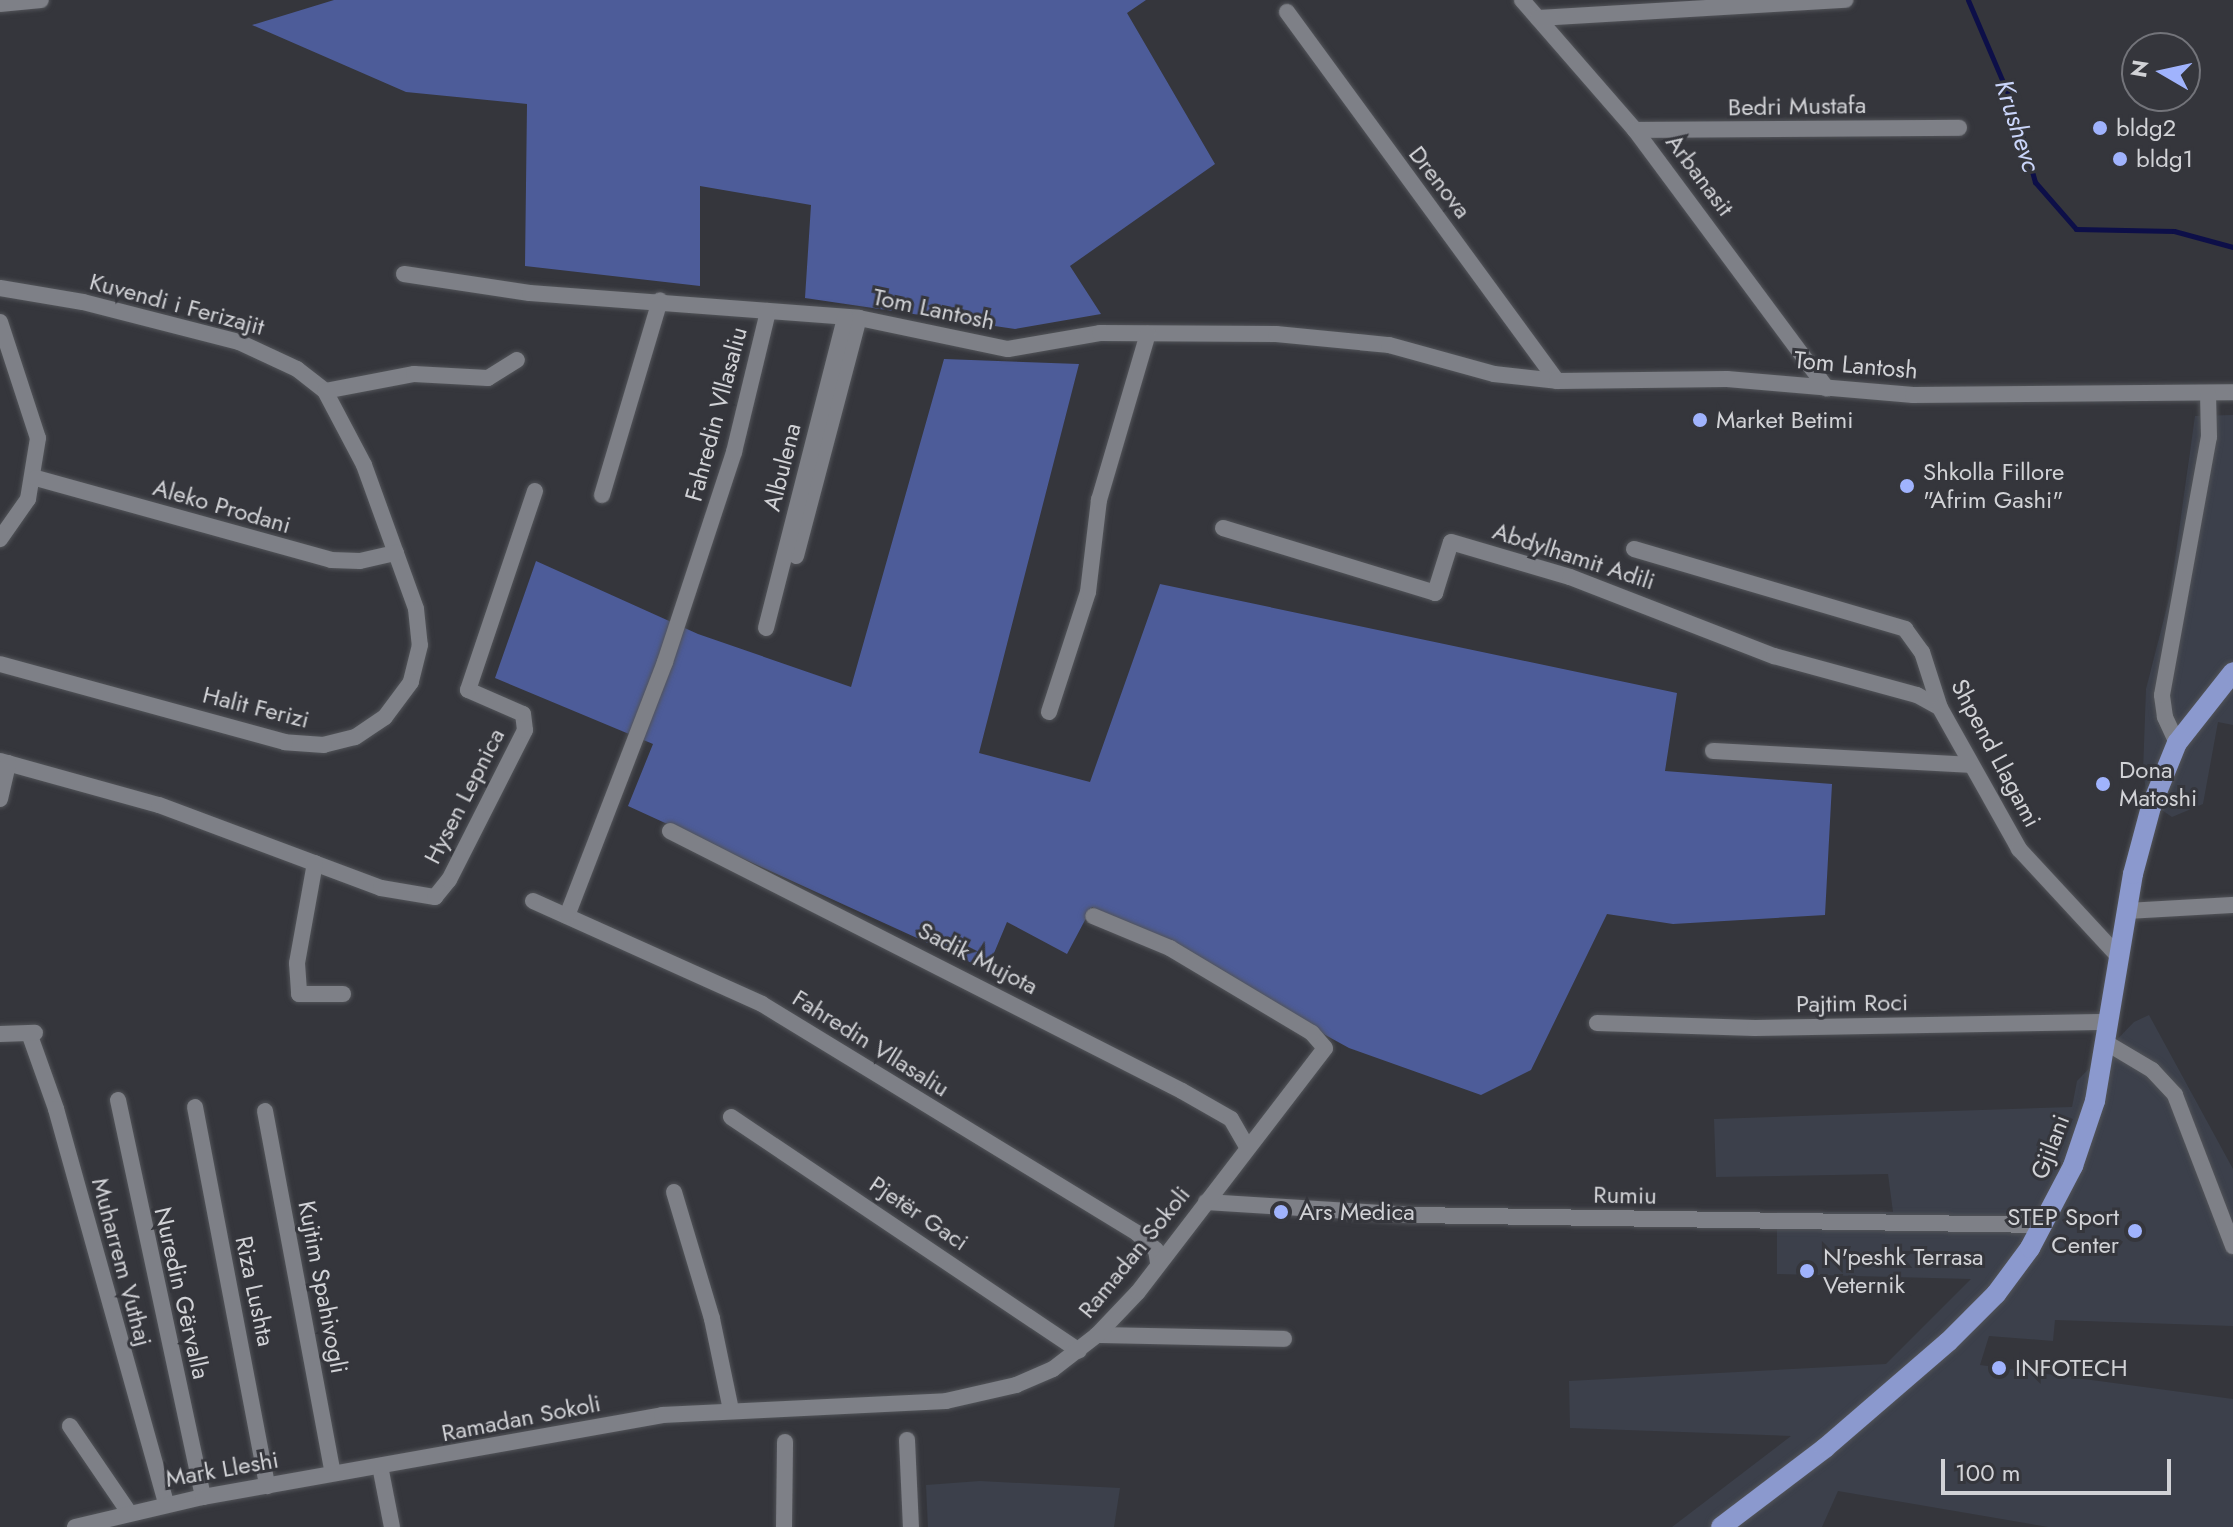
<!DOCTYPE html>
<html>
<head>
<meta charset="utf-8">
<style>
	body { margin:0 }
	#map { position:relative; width:2233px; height:1527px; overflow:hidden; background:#35363c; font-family:Jost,sans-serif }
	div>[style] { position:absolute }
	.built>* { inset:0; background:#3c404b }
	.green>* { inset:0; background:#4d5c99 }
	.stream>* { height:5px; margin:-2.5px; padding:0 2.5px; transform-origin:2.5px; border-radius:2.5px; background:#0d0f48 }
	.roads { filter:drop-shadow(0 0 2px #525459) drop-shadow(0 0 2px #525459) }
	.street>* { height:16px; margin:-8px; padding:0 8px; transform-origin:8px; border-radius:8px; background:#7e8087 }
	.primary>* { height:20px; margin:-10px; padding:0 10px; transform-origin:10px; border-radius:10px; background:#8b99ce }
	.dots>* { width:22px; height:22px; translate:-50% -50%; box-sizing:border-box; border:4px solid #35363c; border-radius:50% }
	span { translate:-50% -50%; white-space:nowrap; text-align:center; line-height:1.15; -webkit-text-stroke:6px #35363c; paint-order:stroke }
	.street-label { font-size:24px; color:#d1d2d6 }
	.poi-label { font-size:24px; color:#d1d2d6 }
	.left { translate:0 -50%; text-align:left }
	.right { translate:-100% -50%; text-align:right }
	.water-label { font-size:26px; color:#cad5fa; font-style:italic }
	.north { position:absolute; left:2121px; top:32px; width:80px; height:80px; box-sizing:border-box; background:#35363c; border:2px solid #73747a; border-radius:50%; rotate:279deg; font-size:22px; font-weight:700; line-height:32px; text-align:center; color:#d1d2d6 }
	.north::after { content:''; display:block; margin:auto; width:28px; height:36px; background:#a0b3fd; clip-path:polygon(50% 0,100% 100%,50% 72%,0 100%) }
	.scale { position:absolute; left:1941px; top:1459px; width:230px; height:36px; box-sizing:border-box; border:4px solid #d1d2d6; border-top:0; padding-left:10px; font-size:24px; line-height:28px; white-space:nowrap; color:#d1d2d6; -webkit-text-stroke:6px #35363c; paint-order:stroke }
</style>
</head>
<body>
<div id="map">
	<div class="built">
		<i style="clip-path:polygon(2233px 415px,2233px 725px,2218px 722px,2203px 804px,2172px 817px,2148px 801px,2143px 772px,2146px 689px,2170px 595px,2195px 416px)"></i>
		<i style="clip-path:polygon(2149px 1015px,2233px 1169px,2233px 1326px,2055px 1320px,2053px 1341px,1989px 1336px,1980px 1365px,2233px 1399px,2233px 1527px,2048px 1527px,1838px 1491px,1822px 1527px,1672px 1527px,1791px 1436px,1570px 1428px,1569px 1381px,1886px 1364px,1971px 1279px,1777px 1274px,1777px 1212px,1893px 1212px,1888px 1174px,1716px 1177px,1714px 1119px,2072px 1107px,2077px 1081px,2134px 1022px)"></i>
		<i style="clip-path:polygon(980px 1481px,1120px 1488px,1114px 1527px,928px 1527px,926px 1485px)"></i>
	</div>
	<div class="green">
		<i style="clip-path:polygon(334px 0,1146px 0,1127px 13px,1215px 164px,1070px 266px,1101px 314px,1015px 329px,805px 298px,811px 205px,700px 186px,700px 286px,525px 266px,527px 104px,406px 92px,252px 25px)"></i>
		<i style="clip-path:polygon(944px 359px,1079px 364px,979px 753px,1090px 782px,1160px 584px,1677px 693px,1665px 771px,1832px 784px,1825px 915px,1673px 924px,1607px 914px,1531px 1070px,1481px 1095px,1349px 1048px,1092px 907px,1067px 954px,1007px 922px,987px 970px,628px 806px,653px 744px,495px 678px,536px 561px,698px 634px,851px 687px)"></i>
	</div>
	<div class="stream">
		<i style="left:1968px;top:0;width:120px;rotate:66.9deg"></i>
		<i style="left:2015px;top:110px;width:75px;rotate:74.5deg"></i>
		<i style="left:2035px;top:182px;width:62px;rotate:48.9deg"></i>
		<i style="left:2076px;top:229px;width:98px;rotate:1.2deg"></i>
		<i style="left:2174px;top:231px;width:61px;rotate:15.2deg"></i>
	</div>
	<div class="roads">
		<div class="street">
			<i style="left:1522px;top:0;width:172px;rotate:49deg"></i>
			<i style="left:1635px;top:130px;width:322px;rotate:53.4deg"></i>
			<i style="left:0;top:4px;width:41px;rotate:-5.6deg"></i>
			<i style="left:1287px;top:12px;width:457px;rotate:53.8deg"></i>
			<i style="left:1538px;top:18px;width:308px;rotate:-3.4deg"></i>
			<i style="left:1635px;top:130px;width:324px;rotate:-0.4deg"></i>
			<i style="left:404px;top:274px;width:127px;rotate:8.6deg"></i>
			<i style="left:530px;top:293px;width:330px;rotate:4.3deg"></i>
			<i style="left:859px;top:318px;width:152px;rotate:11.8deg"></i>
			<i style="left:1008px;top:349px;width:93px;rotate:-9.9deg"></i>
			<i style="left:1100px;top:333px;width:176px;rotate:0.3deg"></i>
			<i style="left:1276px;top:334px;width:114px;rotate:5.6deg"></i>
			<i style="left:1389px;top:345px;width:109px;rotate:15.4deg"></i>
			<i style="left:1494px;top:374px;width:63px;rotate:6.3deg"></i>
			<i style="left:1557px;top:381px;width:170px;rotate:-0.7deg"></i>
			<i style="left:1727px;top:379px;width:187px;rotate:4.9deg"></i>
			<i style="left:1913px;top:395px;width:320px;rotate:-0.5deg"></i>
			<i style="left:0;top:288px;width:84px;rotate:9.6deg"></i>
			<i style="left:83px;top:302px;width:161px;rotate:14.4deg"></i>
			<i style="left:239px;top:342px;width:64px;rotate:25deg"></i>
			<i style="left:297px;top:369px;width:36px;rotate:38deg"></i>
			<i style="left:325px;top:391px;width:84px;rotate:62.2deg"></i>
			<i style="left:364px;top:465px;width:153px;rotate:70.1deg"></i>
			<i style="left:416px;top:609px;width:36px;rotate:84deg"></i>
			<i style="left:420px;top:645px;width:38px;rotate:104deg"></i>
			<i style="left:411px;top:682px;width:44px;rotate:126.6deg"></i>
			<i style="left:385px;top:717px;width:36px;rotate:146deg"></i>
			<i style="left:355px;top:737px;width:32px;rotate:166deg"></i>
			<i style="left:324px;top:745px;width:39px;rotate:-176deg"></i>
			<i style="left:285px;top:742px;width:295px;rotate:-164.7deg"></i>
			<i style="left:0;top:322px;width:122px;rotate:71.9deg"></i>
			<i style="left:38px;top:438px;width:62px;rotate:99.3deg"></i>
			<i style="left:28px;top:499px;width:49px;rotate:125deg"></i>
			<i style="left:325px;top:391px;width:91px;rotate:-10.8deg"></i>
			<i style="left:414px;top:374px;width:74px;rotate:3.1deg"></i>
			<i style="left:488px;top:378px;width:34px;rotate:-32deg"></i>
			<i style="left:36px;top:478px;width:306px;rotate:15.5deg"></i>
			<i style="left:331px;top:560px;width:29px;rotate:2deg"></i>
			<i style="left:360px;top:561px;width:37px;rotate:-13deg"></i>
			<i style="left:602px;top:495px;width:203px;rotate:-73.4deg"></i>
			<i style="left:1223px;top:528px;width:222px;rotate:17deg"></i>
			<i style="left:1435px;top:593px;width:53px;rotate:-72.6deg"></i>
			<i style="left:1451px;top:542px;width:124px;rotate:16.4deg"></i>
			<i style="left:1570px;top:577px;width:219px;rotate:21.2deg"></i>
			<i style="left:1774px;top:656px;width:148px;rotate:15.3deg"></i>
			<i style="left:1917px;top:695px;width:26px;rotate:29deg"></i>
			<i style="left:1634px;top:549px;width:283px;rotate:16.4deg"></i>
			<i style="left:1905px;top:629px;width:29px;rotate:54deg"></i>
			<i style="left:1922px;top:652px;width:59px;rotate:72.2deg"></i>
			<i style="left:1940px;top:708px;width:162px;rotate:60.7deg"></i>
			<i style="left:2019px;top:849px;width:147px;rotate:47.2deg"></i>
			<i style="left:796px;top:556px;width:246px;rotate:-75.2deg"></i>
			<i style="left:766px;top:628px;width:321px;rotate:-75.7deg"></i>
			<i style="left:1049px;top:712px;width:126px;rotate:-72deg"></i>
			<i style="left:1088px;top:592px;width:93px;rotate:-83.2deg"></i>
			<i style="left:1099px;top:500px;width:173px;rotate:-73.6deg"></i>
			<i style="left:2177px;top:743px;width:29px;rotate:-115deg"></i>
			<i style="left:2165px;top:717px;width:22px;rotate:-98deg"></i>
			<i style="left:2162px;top:695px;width:262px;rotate:-79.7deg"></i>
			<i style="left:2209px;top:437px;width:43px;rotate:-91.3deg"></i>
			<i style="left:1713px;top:751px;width:257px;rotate:3.1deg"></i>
			<i style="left:0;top:761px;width:165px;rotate:15.5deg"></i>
			<i style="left:159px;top:805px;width:237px;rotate:20.5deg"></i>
			<i style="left:381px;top:888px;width:55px;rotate:9.5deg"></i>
			<i style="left:435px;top:897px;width:22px;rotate:-51deg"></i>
			<i style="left:449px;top:880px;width:168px;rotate:-63.1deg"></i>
			<i style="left:525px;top:730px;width:16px;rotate:-97deg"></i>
			<i style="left:523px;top:714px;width:60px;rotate:-156.4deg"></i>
			<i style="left:468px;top:690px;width:210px;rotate:-71.4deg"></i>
			<i style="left:0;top:799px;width:37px;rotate:-77deg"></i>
			<i style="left:670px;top:831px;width:574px;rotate:26.92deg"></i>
			<i style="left:1182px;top:1091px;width:56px;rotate:29.7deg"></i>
			<i style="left:1231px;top:1119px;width:32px;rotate:60deg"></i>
			<i style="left:315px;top:863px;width:102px;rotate:100.2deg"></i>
			<i style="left:297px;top:963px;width:31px;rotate:86deg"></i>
			<i style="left:299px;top:994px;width:44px"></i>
			<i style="left:533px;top:901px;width:251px;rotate:24.2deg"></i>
			<i style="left:762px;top:1004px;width:439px;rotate:31.4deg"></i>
			<i style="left:1137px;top:1233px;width:25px;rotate:42deg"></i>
			<i style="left:1156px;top:1250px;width:12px;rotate:81deg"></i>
			<i style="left:2126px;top:911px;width:107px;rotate:-3.2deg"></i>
			<i style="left:567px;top:916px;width:272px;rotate:-68.9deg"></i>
			<i style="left:665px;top:662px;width:221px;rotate:-71.8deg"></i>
			<i style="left:734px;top:452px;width:145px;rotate:-76.4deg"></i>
			<i style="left:1597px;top:1023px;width:158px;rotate:1.8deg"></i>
			<i style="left:1755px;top:1028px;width:353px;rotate:-1deg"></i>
			<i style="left:29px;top:1033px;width:81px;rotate:70.4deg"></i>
			<i style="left:56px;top:1109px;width:410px;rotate:74.4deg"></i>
			<i style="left:0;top:1034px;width:35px;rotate:-2deg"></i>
			<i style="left:2105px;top:1042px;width:55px;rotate:30.8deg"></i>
			<i style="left:2152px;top:1070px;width:34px;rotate:47deg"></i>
			<i style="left:2175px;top:1095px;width:162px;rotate:69deg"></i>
			<i style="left:118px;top:1100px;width:406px;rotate:77.9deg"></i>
			<i style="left:195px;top:1107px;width:386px;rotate:79.2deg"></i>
			<i style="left:265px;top:1111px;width:368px;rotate:79.4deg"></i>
			<i style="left:731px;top:1117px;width:419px;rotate:33.9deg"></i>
			<i style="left:674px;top:1192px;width:133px;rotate:73.3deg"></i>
			<i style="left:712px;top:1319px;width:93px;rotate:78.2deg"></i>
			<i style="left:1206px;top:1202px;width:207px;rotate:3.6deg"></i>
			<i style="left:1413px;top:1215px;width:631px;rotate:0.91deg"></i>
			<i style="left:1097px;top:1335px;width:187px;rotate:1.2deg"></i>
			<i style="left:70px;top:1426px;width:103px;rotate:55.7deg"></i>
			<i style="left:907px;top:1440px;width:87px;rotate:87.4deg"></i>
			<i style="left:380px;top:1466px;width:62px;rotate:78.9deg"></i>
			<i style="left:75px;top:1527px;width:131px;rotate:-13.2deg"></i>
			<i style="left:203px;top:1497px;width:466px;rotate:-10.1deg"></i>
			<i style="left:662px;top:1415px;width:284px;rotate:-2.8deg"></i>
			<i style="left:946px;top:1401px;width:72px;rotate:-12.9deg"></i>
			<i style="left:1016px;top:1385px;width:40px;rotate:-23.4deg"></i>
			<i style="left:1053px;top:1369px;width:56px;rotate:-37.7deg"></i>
			<i style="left:1097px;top:1335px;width:59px;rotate:-46.4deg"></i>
			<i style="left:1138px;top:1292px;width:307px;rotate:-52.5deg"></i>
			<i style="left:1325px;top:1048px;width:20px;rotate:-131deg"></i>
			<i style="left:1312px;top:1033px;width:165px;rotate:-149.1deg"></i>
			<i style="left:1170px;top:948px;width:83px;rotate:-157.4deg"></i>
			<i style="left:784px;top:1527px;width:85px;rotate:-89.3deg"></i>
		</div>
		<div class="primary">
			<i style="left:1721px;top:1527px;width:131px;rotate:-37.2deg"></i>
			<i style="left:1825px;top:1448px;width:162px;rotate:-40.8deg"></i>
			<i style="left:1948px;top:1342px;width:68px;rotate:-45deg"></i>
			<i style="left:1996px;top:1294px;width:57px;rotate:-53.5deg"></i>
			<i style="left:2030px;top:1248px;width:93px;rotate:-62.3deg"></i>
			<i style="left:2073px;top:1166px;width:69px;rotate:-71.3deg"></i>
			<i style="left:2095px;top:1101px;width:230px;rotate:-80.5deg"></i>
			<i style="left:2133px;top:874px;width:69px;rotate:-75deg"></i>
			<i style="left:2151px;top:807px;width:69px;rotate:-67.9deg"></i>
			<i style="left:2177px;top:743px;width:90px;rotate:-51.7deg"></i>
		</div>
	</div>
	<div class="dots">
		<i style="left:2100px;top:128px;background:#a0b3fd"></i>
		<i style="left:2120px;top:159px;background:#a0b3fd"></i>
		<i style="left:1700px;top:420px;background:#a0b3fd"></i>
		<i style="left:1907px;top:486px;background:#a0b3fd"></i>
		<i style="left:2103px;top:784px;background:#a0b3fd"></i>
		<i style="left:1281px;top:1212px;background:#a0b3fd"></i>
		<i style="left:2135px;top:1231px;background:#a0b3fd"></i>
		<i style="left:1807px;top:1271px;background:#a0b3fd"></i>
		<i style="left:1999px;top:1368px;background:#a0b3fd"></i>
	</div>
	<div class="street-label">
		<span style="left:1797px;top:106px;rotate:-1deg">Bedri Mustafa</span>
		<span style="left:1700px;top:175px;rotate:53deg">Arbanasit</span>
		<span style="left:1440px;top:182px;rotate:52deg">Drenova</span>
		<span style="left:177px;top:304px;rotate:15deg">Kuvendi i Ferizajit</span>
		<span style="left:934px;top:309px;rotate:12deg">Tom Lantosh</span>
		<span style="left:1856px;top:365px;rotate:5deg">Tom Lantosh</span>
		<span style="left:716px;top:414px;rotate:-75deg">Fahredin Vllasaliu</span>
		<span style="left:782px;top:467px;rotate:-76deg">Albulena</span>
		<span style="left:222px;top:506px;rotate:16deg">Aleko Prodani</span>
		<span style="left:1574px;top:556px;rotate:18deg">Abdylhamit Adili</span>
		<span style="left:256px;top:707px;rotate:14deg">Halit Ferizi</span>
		<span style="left:1996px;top:753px;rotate:62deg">Shpend Llagami</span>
		<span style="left:464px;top:796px;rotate:-63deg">Hysen Lepnica</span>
		<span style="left:978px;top:958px;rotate:27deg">Sadik Mujota</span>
		<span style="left:1852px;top:1003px;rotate:-1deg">Pajtim Roci</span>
		<span style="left:871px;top:1043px;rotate:32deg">Fahredin Vllasaliu</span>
		<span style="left:2050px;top:1147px;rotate:-69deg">Gjilani</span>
		<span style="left:1625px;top:1195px;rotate:1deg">Rumiu</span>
		<span style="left:919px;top:1213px;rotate:34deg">Pjetër Gaci</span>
		<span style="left:1134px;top:1252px;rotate:-51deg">Ramadan Sokoli</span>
		<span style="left:122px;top:1262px;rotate:75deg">Muharrem Vuthaj</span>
		<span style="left:323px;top:1287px;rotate:79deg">Kujtim Spahivogli</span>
		<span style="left:255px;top:1291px;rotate:78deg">Riza Lushta</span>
		<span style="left:182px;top:1293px;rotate:77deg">Nuredin Gërvalla</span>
		<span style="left:521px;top:1418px;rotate:-11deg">Ramadan Sokoli</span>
		<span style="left:222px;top:1469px;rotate:-10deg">Mark Lleshi</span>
	</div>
	<div class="poi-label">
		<span class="left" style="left:2116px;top:128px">bldg2</span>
		<span class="left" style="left:2136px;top:159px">bldg1</span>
		<span class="left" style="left:1716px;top:420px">Market Betimi</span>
		<span class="left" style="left:1923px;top:486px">Shkolla Fillore<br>"Afrim Gashi"</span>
		<span class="left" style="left:2119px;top:784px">Dona<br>Matoshi</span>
		<span class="left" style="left:1299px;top:1212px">Ars Medica</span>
		<span class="right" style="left:2119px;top:1231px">STEP Sport<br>Center</span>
		<span class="left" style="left:1823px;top:1271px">N'peshk Terrasa<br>Veternik</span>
		<span class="left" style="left:2015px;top:1368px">INFOTECH</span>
	</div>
	<div class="water-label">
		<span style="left:2017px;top:126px;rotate:72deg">Krushevc</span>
	</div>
	<div class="north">N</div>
	<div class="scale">100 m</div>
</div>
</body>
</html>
